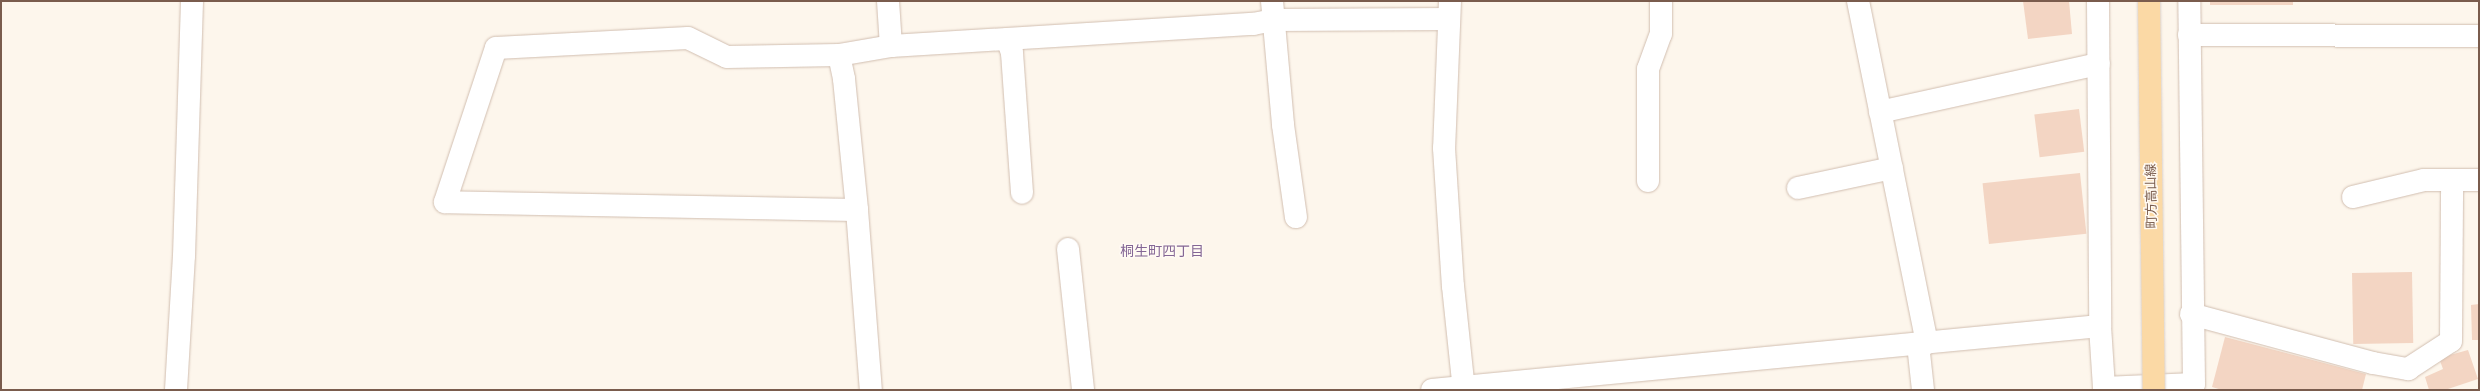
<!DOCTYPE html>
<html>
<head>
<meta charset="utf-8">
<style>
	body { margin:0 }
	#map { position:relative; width:2480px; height:391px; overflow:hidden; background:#fdf6ec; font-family:Poppins,"Noto Sans JP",sans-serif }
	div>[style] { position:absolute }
	.building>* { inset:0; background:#f3d5c3; transform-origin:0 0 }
	.roads { filter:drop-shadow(0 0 1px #d1beb0) drop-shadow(0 0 1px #d1beb0) }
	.minor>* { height:22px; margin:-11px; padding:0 11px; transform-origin:11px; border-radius:11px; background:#fff }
	.bridges { filter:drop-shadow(0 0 1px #dad1cd) drop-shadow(0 0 1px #dad1cd) }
	.major-bridge>* { height:22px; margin:-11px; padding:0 11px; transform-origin:11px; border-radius:11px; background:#fbd9a5 }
	span { translate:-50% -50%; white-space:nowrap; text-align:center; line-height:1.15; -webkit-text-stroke:3px #fffaf3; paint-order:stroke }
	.street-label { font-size:13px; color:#7a5c4d }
	.neighbourhood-label { font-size:14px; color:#846695 }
	.frame { position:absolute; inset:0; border:2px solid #7a5c4d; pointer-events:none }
</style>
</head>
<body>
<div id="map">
	<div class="building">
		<i style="clip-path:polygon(2023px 1px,2069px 1px,2072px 34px,2028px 39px)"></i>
		<i style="left:2210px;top:1px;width:83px;height:4px"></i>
		<i style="left:2079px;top:109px;width:43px;height:45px;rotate:83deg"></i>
		<i style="left:2080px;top:173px;width:61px;height:98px;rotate:84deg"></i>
		<i style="left:2412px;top:272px;width:71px;height:60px;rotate:89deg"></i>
		<i style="clip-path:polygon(2479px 304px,2479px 340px,2472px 340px,2471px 305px)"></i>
		<i style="clip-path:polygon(2225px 337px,2366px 374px,2362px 390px,2222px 390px,2212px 387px)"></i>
		<i style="clip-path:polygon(2468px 350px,2478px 379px,2445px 390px,2429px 390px,2425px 377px,2443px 369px,2439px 358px)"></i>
	</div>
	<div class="roads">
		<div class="minor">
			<i style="left:888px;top:1px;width:45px;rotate:86.2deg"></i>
			<i style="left:1272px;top:1px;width:124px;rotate:84.9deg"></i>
			<i style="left:1283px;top:125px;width:93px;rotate:82deg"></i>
			<i style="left:1450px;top:1px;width:147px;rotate:92.3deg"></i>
			<i style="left:1444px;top:148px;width:138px;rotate:86.3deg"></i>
			<i style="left:1453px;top:286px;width:105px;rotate:84deg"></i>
			<i style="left:1858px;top:1px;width:349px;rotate:78.6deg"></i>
			<i style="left:2098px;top:1px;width:325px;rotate:89.6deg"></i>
			<i style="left:2100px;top:326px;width:62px;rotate:86.3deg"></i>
			<i style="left:2104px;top:388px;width:90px;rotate:-2.5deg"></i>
			<i style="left:2194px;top:384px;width:383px;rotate:-90.7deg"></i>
			<i style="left:2189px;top:35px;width:290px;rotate:0.2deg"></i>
			<i style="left:1007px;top:39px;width:15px;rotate:70deg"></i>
			<i style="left:1012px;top:53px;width:140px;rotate:85.9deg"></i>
			<i style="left:839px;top:55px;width:25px;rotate:78deg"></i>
			<i style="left:844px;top:79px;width:132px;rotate:84.3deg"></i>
			<i style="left:857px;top:210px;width:181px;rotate:85.6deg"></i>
			<i style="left:1880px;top:112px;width:224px;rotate:-12.4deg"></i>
			<i style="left:1648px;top:181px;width:112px;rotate:-90deg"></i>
			<i style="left:1648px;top:69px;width:37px;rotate:-70deg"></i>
			<i style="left:1661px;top:34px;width:33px;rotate:-90deg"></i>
			<i style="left:1798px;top:188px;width:96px;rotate:-12deg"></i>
			<i style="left:2353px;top:197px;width:73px;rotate:-13.5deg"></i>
			<i style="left:2424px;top:180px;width:55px"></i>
			<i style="left:857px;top:210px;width:412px;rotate:-178.9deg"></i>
			<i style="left:445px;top:202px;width:162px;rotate:-71.7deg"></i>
			<i style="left:496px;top:48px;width:192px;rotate:-3deg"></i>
			<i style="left:688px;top:38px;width:43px;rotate:26deg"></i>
			<i style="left:727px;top:57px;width:112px;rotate:-1deg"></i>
			<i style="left:839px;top:55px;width:53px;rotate:-9.8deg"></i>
			<i style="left:891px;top:46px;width:363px;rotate:-3.5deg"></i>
			<i style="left:1253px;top:24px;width:21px;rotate:-11deg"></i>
			<i style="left:1274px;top:20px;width:175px;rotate:-0.3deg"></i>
			<i style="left:1068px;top:249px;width:142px;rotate:83.9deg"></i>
			<i style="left:2191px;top:314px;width:188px;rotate:15.1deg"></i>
			<i style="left:2373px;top:363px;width:36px;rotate:10deg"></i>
			<i style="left:2408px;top:369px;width:51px;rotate:-33.1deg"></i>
			<i style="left:2451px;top:341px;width:161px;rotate:-89.6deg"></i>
			<i style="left:1918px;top:344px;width:46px;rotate:83.8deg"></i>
			<i style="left:176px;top:390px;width:134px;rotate:-86.6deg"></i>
			<i style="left:184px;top:256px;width:255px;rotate:-88.2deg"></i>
			<i style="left:1432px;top:390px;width:671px;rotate:-5.47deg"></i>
		</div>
	</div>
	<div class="bridges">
		<div class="major-bridge">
			<i style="left:2149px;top:1px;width:389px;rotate:89.3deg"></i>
		</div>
	</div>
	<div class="street-label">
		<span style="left:2152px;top:196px;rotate:-91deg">町方高山線</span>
	</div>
	<div class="neighbourhood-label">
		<span style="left:1162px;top:251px">桐生町四丁目</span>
	</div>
	<div class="frame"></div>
</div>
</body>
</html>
